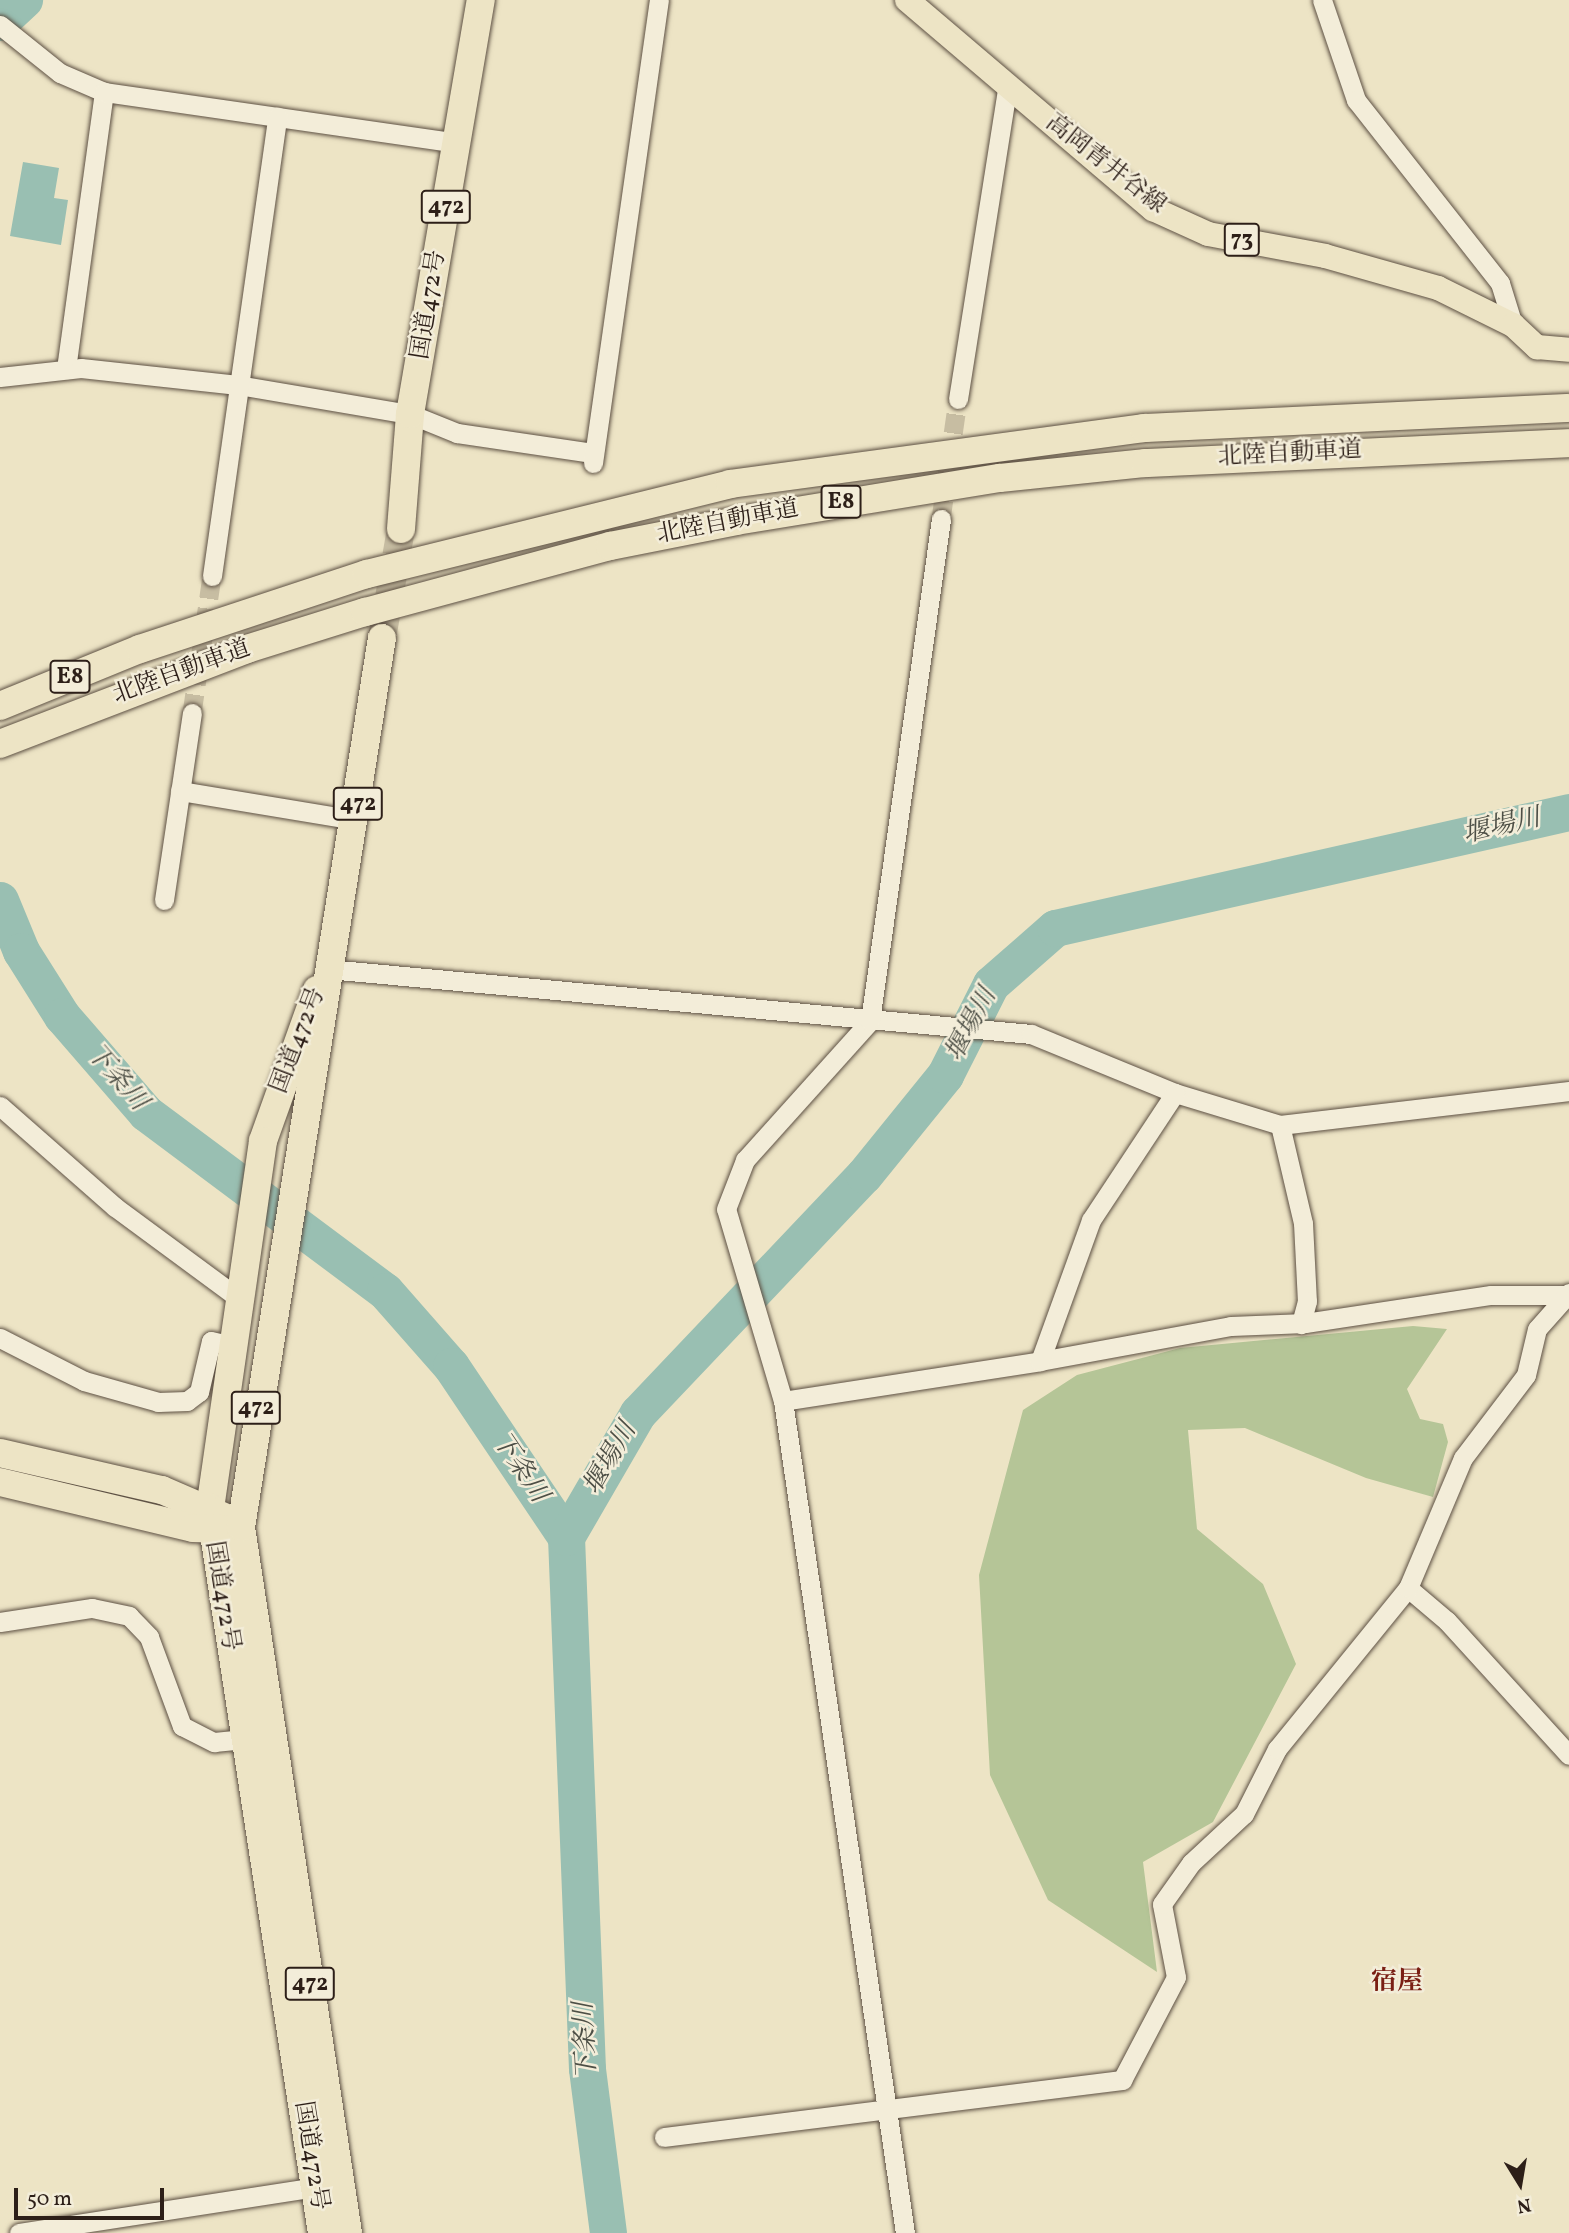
<!DOCTYPE html>
<html>
<head>
<meta charset="utf-8">
<style>
	body { margin:0 }
	#map { position:relative; width:1569px; height:2233px; overflow:hidden; background:#ede4c5; font-family:Vollkorn,"Noto Serif JP",serif }
	div>[style] { position:absolute }
	.green>* { inset:0; background:#b5c597 }
	.water>* { inset:0; background:#99bfb2 }
	.river>* { height:37px; margin:-18.5px; padding:0 18.5px; transform-origin:18.5px; border-radius:18.5px; background:#99bfb2 }
	.minor-tunnel>* { height:19px; margin-top:-9.5px; transform-origin:0; background:repeating-linear-gradient(90deg,#c7bda2 0 19px,transparent 0 29px) }
	.highway-tunnel>* { height:28px; margin-top:-14px; transform-origin:0; background:repeating-linear-gradient(90deg,#c7bda2 0 28px,transparent 0 42px) }
	.roads { filter:drop-shadow(0 0 2px #5d5043) drop-shadow(0 0 2px #5d5043) }
	.minor>* { height:19px; margin:-9.5px; padding:0 9.5px; transform-origin:9.5px; border-radius:9.5px; background:#f3edd9 }
	.major>* { height:24px; margin:-12px; padding:0 12px; transform-origin:12px; border-radius:12px; background:#ede4c5 }
	.highway>* { height:28px; margin:-14px; padding:0 14px; transform-origin:14px; border-radius:14px; background:#ede4c5 }
	span { translate:-50% -50%; white-space:nowrap; text-align:center; line-height:1.15; -webkit-text-stroke:5px #f3edd9; paint-order:stroke }
	.shield-label span { padding:2px 5px; background:#f3edd9; border:2px solid; border-radius:5px; -webkit-text-stroke-width:0 }
	.shield-label { font-size:23px; color:#2d1f18; font-weight:700 }
	.street-label { font-size:24px; color:#2d1f18 }
	.water-label { font-size:26px; color:#4d4f46; font-style:italic }
	.neighbourhood-label { font-size:26px; color:#7a1f14; font-weight:700 }
	.north { position:absolute; left:1485px; top:2149px; width:70px; height:70px; -webkit-text-stroke:5px #f3edd9; paint-order:stroke; rotate:169deg; font-size:19px; font-weight:700; line-height:28px; text-align:center; color:#2d1f18 }
	.north::after { content:''; display:block; margin:auto; width:24px; height:32px; background:#2d1f18; clip-path:polygon(50% 0,100% 100%,50% 72%,0 100%) }
	.scale { position:absolute; left:14px; top:2188px; width:150px; height:32px; box-sizing:border-box; border:4px solid #2d1f18; border-top:0; padding-left:9px; font-size:21px; line-height:24px; white-space:nowrap; color:#2d1f18; -webkit-text-stroke:5px #f3edd9; paint-order:stroke }
</style>
</head>
<body>
<div id="map">
	<div class="green">
		<i style="clip-path:polygon(1413px 1326px,1447px 1329px,1407px 1389px,1420px 1419px,1443px 1424px,1448px 1442px,1433px 1497px,1366px 1478px,1245px 1428px,1188px 1430px,1197px 1529px,1263px 1584px,1296px 1664px,1213px 1822px,1143px 1862px,1157px 1972px,1048px 1900px,990px 1775px,979px 1575px,1023px 1410px,1077px 1375px,1180px 1348px)"></i>
	</div>
	<div class="water">
		<i style="clip-path:polygon(23px 162px,59px 168px,54px 198px,68px 200px,61px 245px,10px 236px)"></i>
	</div>
	<div class="river">
		<i style="left:0;top:22px;width:33px;rotate:-43deg"></i>
		<i style="left:0;top:900px;width:55px;rotate:67.6deg"></i>
		<i style="left:21px;top:951px;width:77px;rotate:57.8deg"></i>
		<i style="left:62px;top:1016px;width:128px;rotate:49.1deg"></i>
		<i style="left:146px;top:1113px;width:298px;rotate:36.7deg"></i>
		<i style="left:385px;top:1291px;width:100px;rotate:48.7deg"></i>
		<i style="left:451px;top:1366px;width:206px;rotate:56.1deg"></i>
		<i style="left:566px;top:1537px;width:532px;rotate:87.74deg"></i>
		<i style="left:587px;top:2069px;width:165px;rotate:82.7deg"></i>
		<i style="left:566px;top:1537px;width:143px;rotate:-59.9deg"></i>
		<i style="left:638px;top:1413px;width:328px;rotate:-46.5deg"></i>
		<i style="left:864px;top:1175px;width:129px;rotate:-51deg"></i>
		<i style="left:945px;top:1075px;width:102px;rotate:-63.2deg"></i>
		<i style="left:991px;top:984px;width:85px;rotate:-41.2deg"></i>
		<i style="left:1055px;top:928px;width:527px;rotate:-12.72deg"></i>
	</div>
	<div class="minor-tunnel">
		<i style="left:941px;top:519px;width:121px;rotate:-81.9deg"></i>
		<i style="left:192px;top:713px;width:138px;rotate:-81.7deg"></i>
	</div>
	<div class="highway-tunnel">
		<i style="left:382px;top:638px;width:111px;rotate:-80.1deg"></i>
	</div>
	<div class="roads">
		<div class="minor">
			<i style="left:1322px;top:0;width:106px;rotate:71.2deg"></i>
			<i style="left:1356px;top:100px;width:233px;rotate:51.8deg"></i>
			<i style="left:1500px;top:283px;width:44px;rotate:72.8deg"></i>
			<i style="left:0;top:25px;width:77px;rotate:38.7deg"></i>
			<i style="left:60px;top:73px;width:48px;rotate:23.4deg"></i>
			<i style="left:66px;top:369px;width:280px;rotate:-82.2deg"></i>
			<i style="left:104px;top:92px;width:357px;rotate:8.2deg"></i>
			<i style="left:0;top:377px;width:81px;rotate:-6.3deg"></i>
			<i style="left:81px;top:368px;width:158px;rotate:6.2deg"></i>
			<i style="left:238px;top:385px;width:174px;rotate:9.6deg"></i>
			<i style="left:410px;top:414px;width:51px;rotate:22deg"></i>
			<i style="left:457px;top:433px;width:137px;rotate:8.4deg"></i>
			<i style="left:958px;top:399px;width:318px;rotate:-81deg"></i>
			<i style="left:593px;top:463px;width:468px;rotate:-81.9deg"></i>
			<i style="left:212px;top:576px;width:464px;rotate:-81.9deg"></i>
			<i style="left:180px;top:791px;width:177px;rotate:9.4deg"></i>
			<i style="left:164px;top:900px;width:189px;rotate:-81.5deg"></i>
			<i style="left:328px;top:969px;width:706px;rotate:5.28deg"></i>
			<i style="left:1031px;top:1034px;width:156px;rotate:22.3deg"></i>
			<i style="left:1175px;top:1093px;width:110px;rotate:16.9deg"></i>
			<i style="left:1280px;top:1125px;width:291px;rotate:-6.7deg"></i>
			<i style="left:0;top:1106px;width:153px;rotate:41.3deg"></i>
			<i style="left:115px;top:1207px;width:152px;rotate:36.4deg"></i>
			<i style="left:1280px;top:1125px;width:101px;rotate:76.8deg"></i>
			<i style="left:1303px;top:1223px;width:78px;rotate:87.1deg"></i>
			<i style="left:1307px;top:1301px;width:24px;rotate:105deg"></i>
			<i style="left:0;top:1338px;width:94px;rotate:27.1deg"></i>
			<i style="left:84px;top:1381px;width:77px;rotate:15.8deg"></i>
			<i style="left:158px;top:1402px;width:29px;rotate:-2deg"></i>
			<i style="left:187px;top:1401px;width:15px;rotate:-37deg"></i>
			<i style="left:199px;top:1392px;width:52px;rotate:-76.8deg"></i>
			<i style="left:211px;top:1341px;width:18px;rotate:13deg"></i>
			<i style="left:1040px;top:1361px;width:194px;rotate:-10.4deg"></i>
			<i style="left:1231px;top:1326px;width:74px;rotate:-2.3deg"></i>
			<i style="left:1305px;top:1323px;width:188px;rotate:-8.6deg"></i>
			<i style="left:1491px;top:1295px;width:74px"></i>
			<i style="left:783px;top:1401px;width:260px;rotate:-8.8deg"></i>
			<i style="left:1040px;top:1361px;width:150px;rotate:-70.1deg"></i>
			<i style="left:1091px;top:1220px;width:152px;rotate:-56.5deg"></i>
			<i style="left:1408px;top:1588px;width:51px;rotate:40.2deg"></i>
			<i style="left:1447px;top:1621px;width:181px;rotate:47.7deg"></i>
			<i style="left:0;top:1622px;width:93px;rotate:-8.7deg"></i>
			<i style="left:92px;top:1608px;width:38px;rotate:12deg"></i>
			<i style="left:129px;top:1616px;width:29px;rotate:46deg"></i>
			<i style="left:149px;top:1637px;width:95px;rotate:69.7deg"></i>
			<i style="left:182px;top:1726px;width:36px;rotate:27deg"></i>
			<i style="left:214px;top:1742px;width:41px;rotate:-5.6deg"></i>
			<i style="left:664px;top:2137px;width:462px;rotate:-7.1deg"></i>
			<i style="left:1122px;top:2080px;width:116px;rotate:-62.3deg"></i>
			<i style="left:1176px;top:1977px;width:74px;rotate:-100.9deg"></i>
			<i style="left:1162px;top:1904px;width:50px;rotate:-54.7deg"></i>
			<i style="left:1191px;top:1863px;width:72px;rotate:-42.8deg"></i>
			<i style="left:1244px;top:1814px;width:73px;rotate:-63.1deg"></i>
			<i style="left:1277px;top:1749px;width:208px;rotate:-50.9deg"></i>
			<i style="left:1408px;top:1588px;width:141px;rotate:-67.1deg"></i>
			<i style="left:1463px;top:1458px;width:104px;rotate:-52.8deg"></i>
			<i style="left:1526px;top:1375px;width:47px;rotate:-76.6deg"></i>
			<i style="left:1537px;top:1329px;width:48px;rotate:-48.4deg"></i>
			<i style="left:19px;top:2233px;width:300px;rotate:-8.8deg"></i>
			<i style="left:905px;top:2233px;width:841px;rotate:-98.34deg"></i>
			<i style="left:783px;top:1401px;width:200px;rotate:-106.5deg"></i>
			<i style="left:726px;top:1209px;width:53px;rotate:-68.8deg"></i>
			<i style="left:745px;top:1160px;width:187px;rotate:-48deg"></i>
			<i style="left:870px;top:1021px;width:507px;rotate:-81.95deg"></i>
		</div>
		<div class="major">
			<i style="left:907px;top:0;width:323px;rotate:40.4deg"></i>
			<i style="left:1153px;top:209px;width:60px;rotate:24.4deg"></i>
			<i style="left:1208px;top:234px;width:119px;rotate:10.6deg"></i>
			<i style="left:1325px;top:256px;width:117px;rotate:15.8deg"></i>
			<i style="left:1438px;top:288px;width:84px;rotate:26.3deg"></i>
			<i style="left:1513px;top:325px;width:33px;rotate:43deg"></i>
			<i style="left:1537px;top:347px;width:32px;rotate:5deg"></i>
		</div>
		<div class="highway">
			<i style="left:401px;top:529px;width:115px;rotate:-85.5deg"></i>
			<i style="left:410px;top:414px;width:420px;rotate:-80.3deg"></i>
			<i style="left:0;top:706px;width:151px;rotate:-22.2deg"></i>
			<i style="left:140px;top:649px;width:239px;rotate:-18.3deg"></i>
			<i style="left:367px;top:574px;width:374px;rotate:-13.9deg"></i>
			<i style="left:730px;top:484px;width:418px;rotate:-7.7deg"></i>
			<i style="left:1144px;top:428px;width:425px;rotate:-2.7deg"></i>
			<i style="left:0;top:744px;width:265px;rotate:-21deg"></i>
			<i style="left:247px;top:649px;width:124px;rotate:-17.4deg"></i>
			<i style="left:365px;top:612px;width:254px;rotate:-15.1deg"></i>
			<i style="left:610px;top:546px;width:128px;rotate:-11.2deg"></i>
			<i style="left:736px;top:521px;width:267px;rotate:-9.3deg"></i>
			<i style="left:1000px;top:478px;width:147px;rotate:-5.9deg"></i>
			<i style="left:1146px;top:463px;width:423px;rotate:-2.7deg"></i>
			<i style="left:317px;top:990px;width:160px;rotate:109.7deg"></i>
			<i style="left:263px;top:1141px;width:371px;rotate:98.2deg"></i>
			<i style="left:210px;top:1508px;width:734px;rotate:81.22deg"></i>
			<i style="left:0;top:1453px;width:166px;rotate:12.9deg"></i>
			<i style="left:162px;top:1490px;width:68px;rotate:23.5deg"></i>
			<i style="left:0;top:1482px;width:198px;rotate:13.4deg"></i>
			<i style="left:193px;top:1528px;width:35px;rotate:2deg"></i>
			<i style="left:348px;top:2233px;width:714px;rotate:-98.62deg"></i>
			<i style="left:241px;top:1527px;width:900px;rotate:-80.99deg"></i>
		</div>
	</div>
	<div class="shield-label">
		<span style="left:446px;top:207px">472</span>
		<span style="left:1242px;top:240px">73</span>
		<span style="left:841px;top:502px">E8</span>
		<span style="left:70px;top:677px">E8</span>
		<span style="left:358px;top:804px">472</span>
		<span style="left:256px;top:1408px">472</span>
		<span style="left:310px;top:1984px">472</span>
	</div>
	<div class="street-label">
		<span style="left:1105px;top:165px;rotate:38deg">高岡青井谷線</span>
		<span style="left:430px;top:305px;rotate:-81deg">国道472号</span>
		<span style="left:1290px;top:455px;rotate:-3deg">北陸自動車道</span>
		<span style="left:728px;top:523px;rotate:-11deg">北陸自動車道</span>
		<span style="left:182px;top:673px;rotate:-20deg">北陸自動車道</span>
		<span style="left:299px;top:1041px;rotate:-69deg">国道472号</span>
		<span style="left:221px;top:1596px;rotate:81deg">国道472号</span>
		<span style="left:310px;top:2156px;rotate:81deg">国道472号</span>
	</div>
	<div class="water-label">
		<span style="left:1502px;top:827px;rotate:-13deg">堰場川</span>
		<span style="left:972px;top:1025px;rotate:-62deg">堰場川</span>
		<span style="left:116px;top:1078px;rotate:49deg">下条川</span>
		<span style="left:611px;top:1459px;rotate:-60deg">堰場川</span>
		<span style="left:519px;top:1468px;rotate:56deg">下条川</span>
		<span style="left:587px;top:2041px;rotate:-93deg">下条川</span>
	</div>
	<div class="neighbourhood-label">
		<span style="left:1397px;top:1983px">宿屋</span>
	</div>
	<div class="north">N</div>
	<div class="scale">50 m</div>
</div>
</body>
</html>
